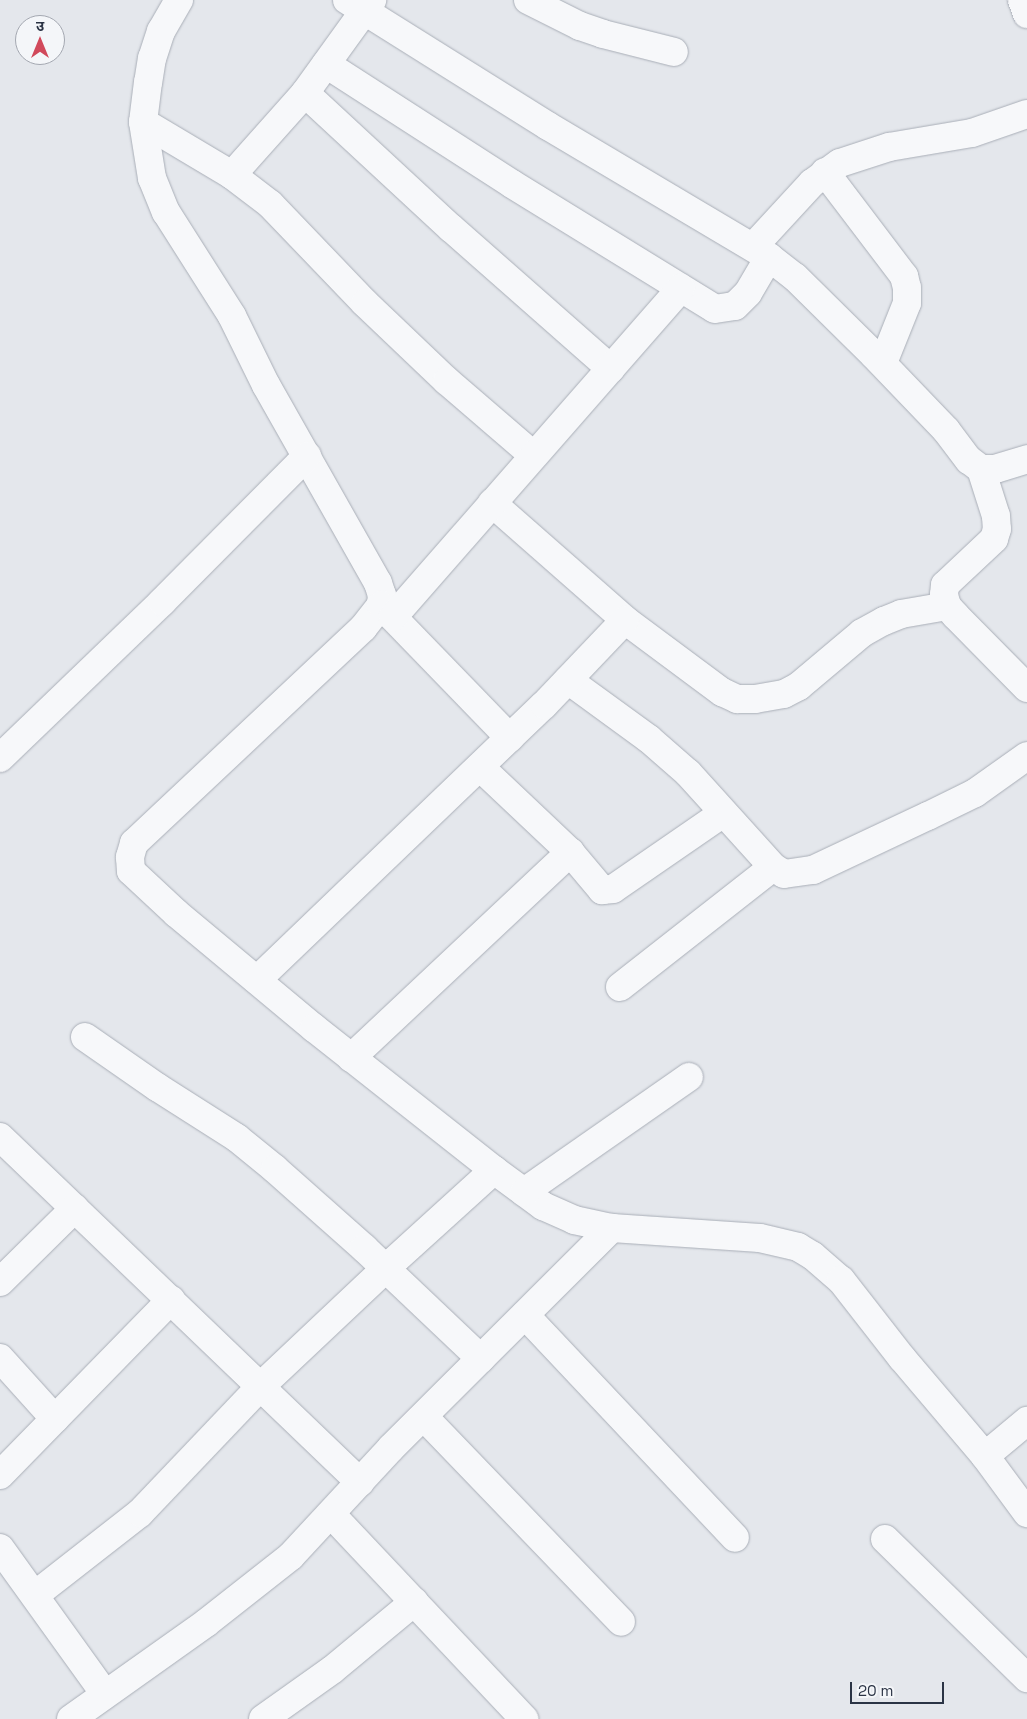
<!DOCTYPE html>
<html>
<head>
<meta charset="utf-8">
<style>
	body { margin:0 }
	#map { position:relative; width:1027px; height:1719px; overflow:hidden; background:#e4e7ec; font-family:"Space Grotesk","Noto Sans Devanagari",sans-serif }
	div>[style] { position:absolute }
	.roads { filter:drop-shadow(0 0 1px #a9aeb7) drop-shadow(0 0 1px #a9aeb7) }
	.minor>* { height:28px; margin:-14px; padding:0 14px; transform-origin:14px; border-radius:14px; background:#f7f8fa }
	span { translate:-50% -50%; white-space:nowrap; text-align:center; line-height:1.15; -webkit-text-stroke:5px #f4f6f9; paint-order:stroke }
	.north { position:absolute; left:15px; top:15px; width:50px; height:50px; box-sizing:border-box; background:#f4f6f9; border:1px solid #a4a8b1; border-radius:50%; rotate:0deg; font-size:14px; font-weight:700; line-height:20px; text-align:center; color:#2b3445 }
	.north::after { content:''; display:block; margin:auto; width:18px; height:22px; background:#d1495b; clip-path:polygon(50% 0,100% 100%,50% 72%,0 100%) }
	.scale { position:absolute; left:850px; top:1682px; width:94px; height:22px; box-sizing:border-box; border:2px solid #2b3445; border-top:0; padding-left:6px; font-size:15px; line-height:18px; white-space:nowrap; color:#2b3445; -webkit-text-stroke:4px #f4f6f9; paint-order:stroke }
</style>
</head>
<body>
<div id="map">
	<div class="roads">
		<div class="minor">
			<i style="left:179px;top:0;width:36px;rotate:120deg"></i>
			<i style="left:161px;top:31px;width:28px;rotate:108deg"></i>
			<i style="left:152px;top:58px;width:24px;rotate:99deg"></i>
			<i style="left:148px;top:82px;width:40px;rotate:97.1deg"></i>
			<i style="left:143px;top:122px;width:57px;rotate:80.9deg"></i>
			<i style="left:152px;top:178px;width:37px;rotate:68deg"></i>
			<i style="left:166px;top:212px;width:123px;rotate:57.6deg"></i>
			<i style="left:232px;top:316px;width:77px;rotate:63.8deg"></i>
			<i style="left:266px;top:385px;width:227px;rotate:60.5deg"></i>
			<i style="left:378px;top:583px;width:13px;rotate:72deg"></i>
			<i style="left:382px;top:595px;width:10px;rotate:96deg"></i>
			<i style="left:381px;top:605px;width:29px;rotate:128deg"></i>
			<i style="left:363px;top:628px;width:314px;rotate:136.8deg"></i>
			<i style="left:134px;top:843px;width:15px;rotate:106deg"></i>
			<i style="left:130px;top:857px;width:14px;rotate:86deg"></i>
			<i style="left:131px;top:871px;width:62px;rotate:43deg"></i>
			<i style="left:176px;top:913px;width:180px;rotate:39.8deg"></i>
			<i style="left:314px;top:1028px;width:229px;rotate:38.3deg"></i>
			<i style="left:494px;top:1170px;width:61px;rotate:36.3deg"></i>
			<i style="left:543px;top:1206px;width:34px;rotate:24deg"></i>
			<i style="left:574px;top:1220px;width:39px;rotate:12deg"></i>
			<i style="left:612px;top:1228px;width:148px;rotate:3.9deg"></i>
			<i style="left:760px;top:1238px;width:39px;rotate:13deg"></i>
			<i style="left:798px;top:1247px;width:17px;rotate:31deg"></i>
			<i style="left:813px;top:1256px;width:37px;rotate:41deg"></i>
			<i style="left:841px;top:1280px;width:99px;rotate:52deg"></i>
			<i style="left:902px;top:1358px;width:128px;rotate:49.7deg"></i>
			<i style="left:985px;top:1456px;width:71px;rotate:53.6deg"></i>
			<i style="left:347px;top:0;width:237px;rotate:32.1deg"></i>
			<i style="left:548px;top:126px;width:257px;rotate:30.7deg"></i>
			<i style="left:769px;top:257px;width:33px;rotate:38deg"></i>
			<i style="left:795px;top:277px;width:111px;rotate:44.6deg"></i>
			<i style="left:874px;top:355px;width:104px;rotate:46.2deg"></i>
			<i style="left:946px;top:430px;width:38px;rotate:53deg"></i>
			<i style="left:969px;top:460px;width:15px;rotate:37deg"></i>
			<i style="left:981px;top:469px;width:14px"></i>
			<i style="left:995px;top:469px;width:34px;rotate:-17deg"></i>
			<i style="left:528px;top:0;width:58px;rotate:26.6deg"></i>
			<i style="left:580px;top:26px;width:24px;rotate:19deg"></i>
			<i style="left:603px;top:34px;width:73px;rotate:14.2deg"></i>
			<i style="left:1022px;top:0;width:15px;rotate:70deg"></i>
			<i style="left:326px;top:64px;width:221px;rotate:32.8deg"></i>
			<i style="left:512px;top:184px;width:238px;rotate:31.6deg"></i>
			<i style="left:715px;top:309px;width:20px;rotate:-9deg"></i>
			<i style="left:735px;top:306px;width:18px;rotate:-45deg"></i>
			<i style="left:748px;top:293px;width:42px;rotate:-59.7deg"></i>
			<i style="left:305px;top:93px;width:199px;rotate:42.8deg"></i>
			<i style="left:451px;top:228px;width:213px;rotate:41.4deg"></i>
			<i style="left:143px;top:122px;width:104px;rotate:30.8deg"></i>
			<i style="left:232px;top:175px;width:48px;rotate:37.3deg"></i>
			<i style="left:270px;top:204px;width:137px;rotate:46.2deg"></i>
			<i style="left:365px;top:303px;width:113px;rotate:43.6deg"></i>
			<i style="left:447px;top:381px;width:113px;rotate:40.7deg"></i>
			<i style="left:825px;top:172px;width:131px;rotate:52.8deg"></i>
			<i style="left:904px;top:276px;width:12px;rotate:76deg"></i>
			<i style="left:907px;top:288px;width:15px;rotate:90deg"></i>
			<i style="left:907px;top:303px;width:65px;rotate:111.8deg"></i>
			<i style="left:232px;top:175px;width:110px;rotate:-48.3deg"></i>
			<i style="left:305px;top:93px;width:115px;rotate:-54.2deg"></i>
			<i style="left:753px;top:247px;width:87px;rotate:-47.3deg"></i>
			<i style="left:812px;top:183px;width:34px;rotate:-36deg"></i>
			<i style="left:840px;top:163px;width:52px;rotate:-18.1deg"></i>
			<i style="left:889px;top:147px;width:84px;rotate:-9.6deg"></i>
			<i style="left:972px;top:133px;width:58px;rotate:-19.1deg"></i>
			<i style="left:981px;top:469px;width:49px;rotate:72.3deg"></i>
			<i style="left:996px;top:516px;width:13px;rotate:86deg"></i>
			<i style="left:997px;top:529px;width:10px;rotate:107deg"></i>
			<i style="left:994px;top:539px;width:67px;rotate:136.8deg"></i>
			<i style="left:945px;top:585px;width:10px;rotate:96deg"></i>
			<i style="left:944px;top:595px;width:11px;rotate:75deg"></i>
			<i style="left:947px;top:606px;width:13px;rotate:48deg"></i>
			<i style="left:956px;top:616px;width:101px;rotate:45.4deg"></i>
			<i style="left:492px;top:503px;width:177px;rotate:41.3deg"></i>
			<i style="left:625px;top:620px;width:121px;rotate:36.6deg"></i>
			<i style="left:722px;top:692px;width:17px;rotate:25deg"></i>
			<i style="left:737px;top:699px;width:18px"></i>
			<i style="left:755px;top:699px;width:29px;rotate:-10deg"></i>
			<i style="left:784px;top:694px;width:17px;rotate:-28deg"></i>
			<i style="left:799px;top:686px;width:82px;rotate:-40.1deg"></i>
			<i style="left:862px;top:633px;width:25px;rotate:-29deg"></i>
			<i style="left:884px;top:621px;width:18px;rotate:-22deg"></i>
			<i style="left:901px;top:614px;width:47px;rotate:-9.9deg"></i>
			<i style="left:381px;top:605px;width:185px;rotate:45.9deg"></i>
			<i style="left:393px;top:617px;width:437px;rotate:-48.8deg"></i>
			<i style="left:568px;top:680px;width:100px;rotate:36.1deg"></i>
			<i style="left:649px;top:739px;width:52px;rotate:41.1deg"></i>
			<i style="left:688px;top:773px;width:127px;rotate:47.9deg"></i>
			<i style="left:773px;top:867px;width:13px;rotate:32deg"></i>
			<i style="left:784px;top:874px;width:29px;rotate:-8deg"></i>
			<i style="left:813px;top:870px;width:127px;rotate:-25.2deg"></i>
			<i style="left:928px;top:816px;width:52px;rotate:-26.1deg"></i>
			<i style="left:975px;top:793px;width:64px;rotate:-35.4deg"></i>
			<i style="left:0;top:758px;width:225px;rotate:-43.9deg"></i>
			<i style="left:162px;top:602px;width:206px;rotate:-45.2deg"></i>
			<i style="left:480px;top:767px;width:124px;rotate:43.4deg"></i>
			<i style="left:570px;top:852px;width:50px;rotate:49.9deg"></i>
			<i style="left:602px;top:890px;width:11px;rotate:-5deg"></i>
			<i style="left:613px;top:889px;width:134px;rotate:-34.6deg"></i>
			<i style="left:257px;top:980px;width:397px;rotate:-43.8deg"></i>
			<i style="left:544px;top:705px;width:117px;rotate:-46.4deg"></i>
			<i style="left:620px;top:987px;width:194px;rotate:-38.1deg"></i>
			<i style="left:85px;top:1037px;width:88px;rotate:34.8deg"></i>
			<i style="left:157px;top:1087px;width:95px;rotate:32.5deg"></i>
			<i style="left:237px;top:1138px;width:49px;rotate:39.2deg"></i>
			<i style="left:275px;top:1169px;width:119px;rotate:41.6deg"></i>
			<i style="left:364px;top:1248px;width:161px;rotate:43.5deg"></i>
			<i style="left:351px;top:1058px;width:301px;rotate:-43.2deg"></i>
			<i style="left:0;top:1137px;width:499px;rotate:43.8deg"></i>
			<i style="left:524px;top:1192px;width:201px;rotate:-34.9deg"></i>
			<i style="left:0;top:1282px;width:105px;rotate:-44.6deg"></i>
			<i style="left:525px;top:1315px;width:306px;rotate:46.7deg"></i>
			<i style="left:0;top:1358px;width:82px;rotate:48deg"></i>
			<i style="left:424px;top:1417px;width:284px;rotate:46.1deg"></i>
			<i style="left:985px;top:1456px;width:55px;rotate:-39.8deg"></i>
			<i style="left:0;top:1475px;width:245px;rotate:-45.7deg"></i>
			<i style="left:331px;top:1514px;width:282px;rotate:46.7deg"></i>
			<i style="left:885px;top:1539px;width:199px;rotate:44.4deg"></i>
			<i style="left:0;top:1548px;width:180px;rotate:54.3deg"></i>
			<i style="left:35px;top:1595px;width:133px;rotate:-38deg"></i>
			<i style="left:140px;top:1513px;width:175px;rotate:-46.4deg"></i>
			<i style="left:261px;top:1386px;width:172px;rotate:-43.3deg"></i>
			<i style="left:386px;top:1268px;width:146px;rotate:-42.2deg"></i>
			<i style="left:71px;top:1719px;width:166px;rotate:-35.4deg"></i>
			<i style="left:206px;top:1623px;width:108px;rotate:-38.2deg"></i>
			<i style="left:291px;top:1556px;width:147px;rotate:-47.2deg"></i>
			<i style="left:391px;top:1448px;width:312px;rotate:-44.9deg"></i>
			<i style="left:263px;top:1719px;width:85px;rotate:-35.4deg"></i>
			<i style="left:332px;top:1670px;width:107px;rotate:-39.7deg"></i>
		</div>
	</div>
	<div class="north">उ</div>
	<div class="scale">20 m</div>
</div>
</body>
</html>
